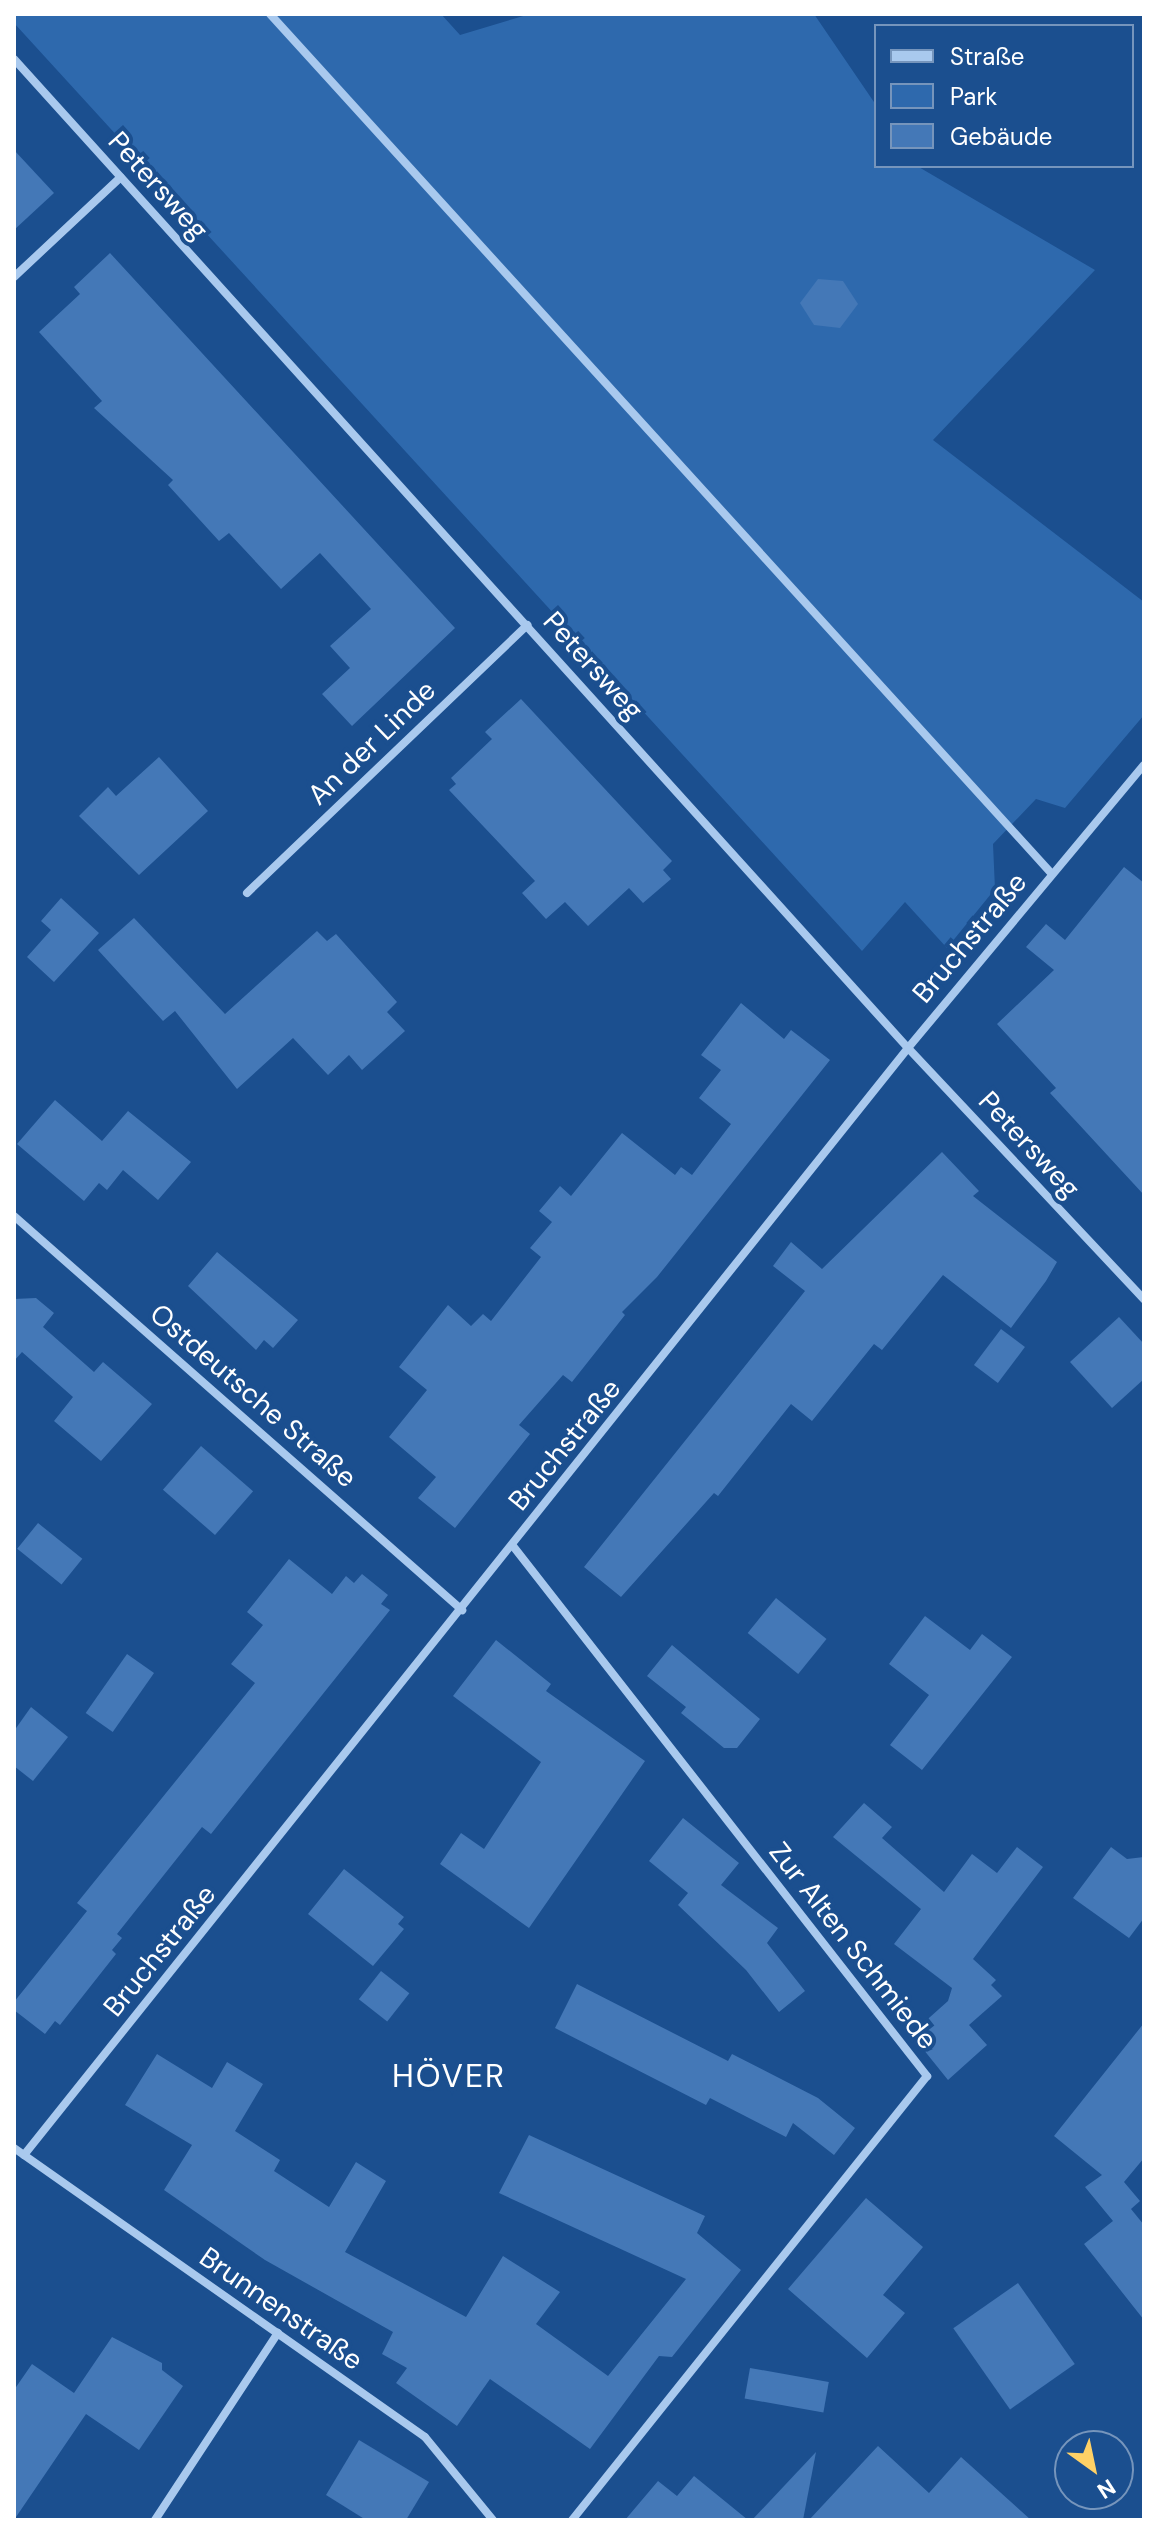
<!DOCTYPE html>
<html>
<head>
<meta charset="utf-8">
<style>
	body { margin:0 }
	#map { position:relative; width:1158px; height:2534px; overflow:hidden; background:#1b4f8f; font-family:"DM Sans",sans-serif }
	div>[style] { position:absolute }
	.green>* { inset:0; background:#2e69ad }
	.building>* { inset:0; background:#4478b7; transform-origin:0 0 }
	.minor>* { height:8px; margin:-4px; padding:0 4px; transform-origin:4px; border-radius:4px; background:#a9c9ee }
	span { translate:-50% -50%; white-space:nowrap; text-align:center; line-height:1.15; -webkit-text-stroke:8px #1b4f8f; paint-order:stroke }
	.street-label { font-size:28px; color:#fff }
	.quarter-label { font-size:32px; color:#fff; letter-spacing:2px }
	.frame { position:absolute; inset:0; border:16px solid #fff; pointer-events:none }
	.legend { position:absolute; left:874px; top:24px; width:260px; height:144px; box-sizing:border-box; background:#1b4f8f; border:2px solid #7695bc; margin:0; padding:10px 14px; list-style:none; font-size:24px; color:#fff }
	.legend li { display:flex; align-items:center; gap:16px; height:40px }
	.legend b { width:40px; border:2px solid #7695bc }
	.north { position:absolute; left:1054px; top:2430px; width:80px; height:80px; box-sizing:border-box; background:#1b4f8f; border:2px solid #7695bc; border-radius:50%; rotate:147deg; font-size:22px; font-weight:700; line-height:32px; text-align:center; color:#fff }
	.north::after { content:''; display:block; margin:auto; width:28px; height:36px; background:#ffd166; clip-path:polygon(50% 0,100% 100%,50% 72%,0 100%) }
</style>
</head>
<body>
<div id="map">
	<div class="green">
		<i style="clip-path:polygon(14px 14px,441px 14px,460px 35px,530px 14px,814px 14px,876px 105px,876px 166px,917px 166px,1095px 270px,933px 440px,1144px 602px,1144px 715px,1065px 808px,1036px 799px,993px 844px,995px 889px,947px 948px,905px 902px,862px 951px,14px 23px)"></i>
	</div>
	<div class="building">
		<i style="clip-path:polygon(14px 150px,54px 193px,14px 230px)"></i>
		<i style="clip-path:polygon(110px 253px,455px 628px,352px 726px,322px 694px,350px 668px,330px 646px,371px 609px,320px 553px,281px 589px,229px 533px,219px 541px,168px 485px,173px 480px,94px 408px,102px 401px,39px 332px,80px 294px,74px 287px)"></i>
		<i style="clip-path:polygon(818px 279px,843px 281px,858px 304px,840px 328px,814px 325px,800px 303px)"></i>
		<i style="clip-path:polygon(521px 699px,672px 861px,663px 870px,671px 879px,643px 903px,629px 888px,588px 926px,565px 902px,546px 919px,522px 893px,535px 881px,449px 790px,456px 784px,451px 778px,492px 739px,485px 732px)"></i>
		<i style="clip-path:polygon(159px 757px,208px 811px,139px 875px,79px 816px,108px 787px,116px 796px)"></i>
		<i style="clip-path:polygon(1124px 867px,1144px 883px,1144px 1195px,1050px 1093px,1056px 1088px,997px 1024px,1054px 970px,1026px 947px,1046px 924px,1065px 940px)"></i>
		<i style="clip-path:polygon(61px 898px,99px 933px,54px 982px,27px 957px,51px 930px,41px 921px)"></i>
		<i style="clip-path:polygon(134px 918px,225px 1014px,317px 931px,327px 941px,336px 934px,397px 1002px,387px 1012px,405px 1031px,362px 1070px,349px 1055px,328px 1075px,293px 1038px,237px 1089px,175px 1011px,163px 1021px,98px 950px)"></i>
		<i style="clip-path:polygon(741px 1003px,784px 1039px,791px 1030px,830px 1060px,657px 1277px,622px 1312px,625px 1315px,572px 1382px,563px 1375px,519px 1425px,530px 1434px,455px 1528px,418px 1498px,436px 1477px,389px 1437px,427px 1390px,399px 1367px,448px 1305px,471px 1326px,483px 1314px,491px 1321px,541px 1257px,530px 1248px,552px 1222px,539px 1211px,560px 1186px,571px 1196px,622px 1133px,675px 1175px,681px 1167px,692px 1175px,731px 1124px,699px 1098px,721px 1070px,701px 1055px)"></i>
		<i style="clip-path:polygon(55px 1100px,102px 1141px,128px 1111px,191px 1162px,158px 1200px,123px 1170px,107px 1190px,99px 1183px,84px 1201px,17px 1144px)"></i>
		<i style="clip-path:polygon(942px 1152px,979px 1191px,973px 1196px,1057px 1262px,1046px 1281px,1011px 1328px,943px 1275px,882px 1350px,874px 1344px,812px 1421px,791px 1404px,718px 1496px,714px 1493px,621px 1597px,584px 1567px,805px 1291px,773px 1266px,791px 1242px,822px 1269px)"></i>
		<i style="clip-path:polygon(217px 1252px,298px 1320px,273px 1348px,264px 1340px,256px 1350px,188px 1286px)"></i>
		<i style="clip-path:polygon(36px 1298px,54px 1313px,43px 1327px,94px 1372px,103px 1362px,152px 1404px,101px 1461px,54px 1421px,73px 1397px,22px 1352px,14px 1361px,14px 1299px)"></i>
		<i style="clip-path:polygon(1119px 1317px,1144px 1344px,1144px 1379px,1112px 1408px,1070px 1362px)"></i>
		<i style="left:1001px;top:1329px;width:30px;height:45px;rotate:37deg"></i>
		<i style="left:201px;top:1446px;width:69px;height:58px;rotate:41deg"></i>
		<i style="left:38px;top:1523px;width:57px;height:33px;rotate:39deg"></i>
		<i style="clip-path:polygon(289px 1559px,332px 1594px,346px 1576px,354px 1583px,362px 1574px,388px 1595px,381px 1604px,390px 1610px,211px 1834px,202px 1827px,117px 1934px,122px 1938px,112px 1950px,116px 1954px,60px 2025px,55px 2021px,45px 2034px,14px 2010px,14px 2002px,87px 1911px,77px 1903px,255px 1683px,231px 1664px,263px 1625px,247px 1612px)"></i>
		<i style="left:776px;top:1598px;width:65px;height:45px;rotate:39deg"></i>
		<i style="clip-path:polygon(925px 1616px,970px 1650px,982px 1634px,1012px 1657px,922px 1770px,890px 1745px,929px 1695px,889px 1664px)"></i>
		<i style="clip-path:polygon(496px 1640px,551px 1684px,546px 1691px,645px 1761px,529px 1928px,440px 1864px,461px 1833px,484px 1849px,541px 1762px,453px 1696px)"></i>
		<i style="clip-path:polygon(672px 1645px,760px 1719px,737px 1748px,724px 1748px,681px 1713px,686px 1707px,647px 1676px)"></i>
		<i style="left:127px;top:1654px;width:33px;height:72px;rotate:35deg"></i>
		<i style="clip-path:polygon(31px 1707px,68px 1737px,33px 1781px,14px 1766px,14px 1731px)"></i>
		<i style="clip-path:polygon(864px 1803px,892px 1827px,882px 1838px,944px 1892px,972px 1854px,997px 1873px,1017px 1847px,1043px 1867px,973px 1959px,996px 1980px,991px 1985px,1002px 1996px,969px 2025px,987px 2045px,948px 2080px,911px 2034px,948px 2001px,952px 1988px,894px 1944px,921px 1909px,833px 1837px)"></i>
		<i style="clip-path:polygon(683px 1818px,739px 1863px,721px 1885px,778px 1928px,767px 1943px,805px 1991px,779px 2012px,746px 1970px,678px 1905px,688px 1893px,649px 1861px)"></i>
		<i style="clip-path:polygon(1111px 1847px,1127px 1859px,1144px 1857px,1144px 1918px,1129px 1938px,1073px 1898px)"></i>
		<i style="clip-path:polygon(344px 1869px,404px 1917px,398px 1924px,404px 1929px,373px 1966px,308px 1914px)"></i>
		<i style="left:381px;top:1971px;width:36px;height:36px;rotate:38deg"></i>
		<i style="clip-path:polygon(577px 1984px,728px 2061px,732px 2054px,818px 2098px,855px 2128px,834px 2155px,793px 2123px,786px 2137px,710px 2098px,706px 2105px,555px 2028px)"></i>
		<i style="clip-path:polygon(1144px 2023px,1144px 2158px,1124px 2182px,1140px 2201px,1131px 2209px,1144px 2225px,1144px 2320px,1084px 2244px,1113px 2221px,1085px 2187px,1102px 2175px,1054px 2136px)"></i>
		<i style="clip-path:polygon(157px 2054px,212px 2088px,227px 2062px,263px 2084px,235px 2131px,280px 2160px,274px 2171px,329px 2207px,356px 2162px,386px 2181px,345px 2252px,466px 2317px,503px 2256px,560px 2292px,536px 2324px,608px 2376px,686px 2279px,499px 2193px,529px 2135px,705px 2216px,697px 2233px,741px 2270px,672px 2357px,659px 2356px,590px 2449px,490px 2379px,457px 2426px,396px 2383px,407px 2368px,382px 2354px,393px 2332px,265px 2260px,164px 2190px,192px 2145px,125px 2105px)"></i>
		<i style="clip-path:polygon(866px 2198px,923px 2247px,883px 2295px,905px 2313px,867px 2358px,788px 2289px)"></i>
		<i style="left:1018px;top:2283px;width:99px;height:79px;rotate:55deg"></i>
		<i style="clip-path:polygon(112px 2337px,162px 2363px,162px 2370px,183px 2386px,139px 2450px,86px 2414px,14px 2520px,14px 2390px,32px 2364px,74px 2393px)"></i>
		<i style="left:750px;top:2368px;width:80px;height:31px;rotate:10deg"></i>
		<i style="clip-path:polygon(359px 2440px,429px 2482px,406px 2520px,366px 2520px,326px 2495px)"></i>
		<i style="clip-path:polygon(878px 2446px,929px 2493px,961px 2457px,1031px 2520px,809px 2520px)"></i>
		<i style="clip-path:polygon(816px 2452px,803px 2520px,752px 2520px)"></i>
		<i style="clip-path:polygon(694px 2476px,748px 2520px,625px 2520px,658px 2481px,677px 2496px)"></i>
	</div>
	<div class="minor">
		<i style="left:270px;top:14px;width:1162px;rotate:47.72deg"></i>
		<i style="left:14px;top:59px;width:1333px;rotate:47.89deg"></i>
		<i style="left:908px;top:1048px;width:345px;rotate:46.8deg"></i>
		<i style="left:14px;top:277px;width:146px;rotate:-43.1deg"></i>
		<i style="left:247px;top:893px;width:388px;rotate:-43.7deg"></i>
		<i style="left:14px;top:1216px;width:597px;rotate:41.33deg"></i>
		<i style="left:513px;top:1546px;width:673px;rotate:52.01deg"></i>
		<i style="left:927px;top:2076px;width:568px;rotate:128.64deg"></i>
		<i style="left:14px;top:2148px;width:502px;rotate:35.11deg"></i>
		<i style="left:425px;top:2437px;width:107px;rotate:50.7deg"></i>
		<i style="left:24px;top:2155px;width:1417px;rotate:-51.39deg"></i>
		<i style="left:908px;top:1048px;width:368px;rotate:-50.2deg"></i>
		<i style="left:155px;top:2520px;width:224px;rotate:-56.7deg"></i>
	</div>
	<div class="street-label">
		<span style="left:158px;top:186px;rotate:48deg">Petersweg</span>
		<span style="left:593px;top:666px;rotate:48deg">Petersweg</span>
		<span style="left:372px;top:743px;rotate:-44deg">An der Linde</span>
		<span style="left:970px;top:938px;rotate:-50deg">Bruchstraße</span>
		<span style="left:1029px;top:1145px;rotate:47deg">Petersweg</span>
		<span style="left:253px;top:1396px;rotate:41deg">Ostdeutsche Straße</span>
		<span style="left:565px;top:1445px;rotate:-51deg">Bruchstraße</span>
		<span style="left:853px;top:1946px;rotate:52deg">Zur Alten Schmiede</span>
		<span style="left:160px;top:1951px;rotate:-51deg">Bruchstraße</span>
		<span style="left:281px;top:2309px;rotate:35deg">Brunnenstraße</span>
	</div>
	<div class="quarter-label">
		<span style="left:449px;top:2076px">HÖVER</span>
	</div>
	<div class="frame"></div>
	<ul class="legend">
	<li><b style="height:10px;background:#a9c9ee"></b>Straße</li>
	<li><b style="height:22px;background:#2e69ad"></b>Park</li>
	<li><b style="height:22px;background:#4478b7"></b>Gebäude</li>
	</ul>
	<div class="north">N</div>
</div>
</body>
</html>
